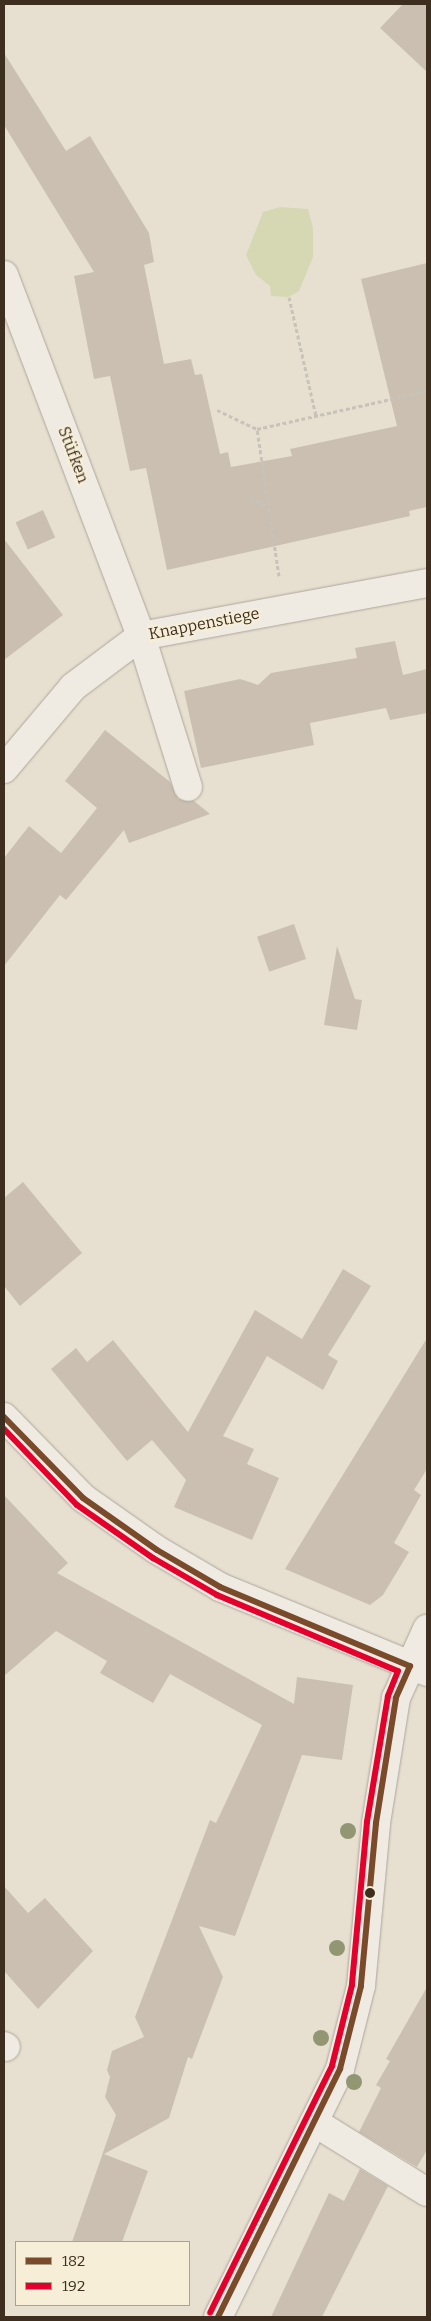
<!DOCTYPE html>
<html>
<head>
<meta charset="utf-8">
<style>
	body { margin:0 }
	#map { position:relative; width:431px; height:2321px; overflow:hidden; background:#e7e0d1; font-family:Bitter,serif }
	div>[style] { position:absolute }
	.green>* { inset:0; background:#d6d7b3 }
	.building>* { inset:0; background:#cbbfb2; transform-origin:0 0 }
	.path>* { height:3px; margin-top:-1.5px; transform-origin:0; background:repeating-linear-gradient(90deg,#c8c2b9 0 4px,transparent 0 6.5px) }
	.roads { filter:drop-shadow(0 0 1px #ada599) drop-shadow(0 0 1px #ada599) }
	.minor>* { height:28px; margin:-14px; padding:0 14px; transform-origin:14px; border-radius:14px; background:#efebe3 }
	.bus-1>* { height:6px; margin:-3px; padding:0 3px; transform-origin:3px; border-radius:3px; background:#7a4b2a }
	.bus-2>* { height:6px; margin:-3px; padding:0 3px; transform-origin:3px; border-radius:3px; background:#e4002b }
	.trees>* { width:16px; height:16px; margin:-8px; border-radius:50%; background:#929673 }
	.dots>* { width:14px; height:14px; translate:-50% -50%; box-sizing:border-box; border:2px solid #f7eed8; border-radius:50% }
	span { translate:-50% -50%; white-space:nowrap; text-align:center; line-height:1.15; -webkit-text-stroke:4px #f7eed8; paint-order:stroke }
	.street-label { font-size:16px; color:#3d2e20 }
	.frame { position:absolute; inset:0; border:5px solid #3d2e20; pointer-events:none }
	.legend { position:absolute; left:15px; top:2241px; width:175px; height:65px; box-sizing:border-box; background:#f7eed8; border:1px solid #ada18e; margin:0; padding:6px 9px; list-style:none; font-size:15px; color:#3d2e20 }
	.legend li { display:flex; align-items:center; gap:10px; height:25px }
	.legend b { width:25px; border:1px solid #ada18e }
</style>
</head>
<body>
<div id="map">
	<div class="green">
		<i style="clip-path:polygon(280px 207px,308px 209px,313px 228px,313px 257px,299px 291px,289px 297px,271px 296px,270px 286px,256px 275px,246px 255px,263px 212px)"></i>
	</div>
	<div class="building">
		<i style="clip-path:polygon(403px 4px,427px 4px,427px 72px,380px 28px)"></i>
		<i style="clip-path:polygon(4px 53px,66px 151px,90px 136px,149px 233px,154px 262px,144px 265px,164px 364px,191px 359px,195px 375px,202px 374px,220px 454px,228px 452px,231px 467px,292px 456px,290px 449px,397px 426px,361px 279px,427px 263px,427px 507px,409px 511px,410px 516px,167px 570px,146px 468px,130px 471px,110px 376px,94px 379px,74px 276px,94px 272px,4px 125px)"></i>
		<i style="left:43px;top:510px;width:30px;height:30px;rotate:66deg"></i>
		<i style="clip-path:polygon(4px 539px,63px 615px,4px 660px)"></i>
		<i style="clip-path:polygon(395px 641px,403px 675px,427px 669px,427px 713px,390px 720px,386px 708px,310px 723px,314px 745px,201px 768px,184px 691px,240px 679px,258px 685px,271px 673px,357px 658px,355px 648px)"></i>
		<i style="clip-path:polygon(105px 730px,170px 782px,178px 799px,194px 801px,210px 814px,129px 843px,124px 830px,66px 900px,60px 895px,4px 966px,4px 858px,29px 826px,61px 853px,97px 808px,65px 781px)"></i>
		<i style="left:294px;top:924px;width:37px;height:39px;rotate:71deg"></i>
		<i style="clip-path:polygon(337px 946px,355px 999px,362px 1000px,357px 1030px,324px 1025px)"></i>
		<i style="clip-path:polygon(23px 1182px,82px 1253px,20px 1306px,4px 1286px,4px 1198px)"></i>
		<i style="clip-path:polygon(343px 1269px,371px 1286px,328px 1355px,338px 1361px,323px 1390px,267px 1356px,223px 1436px,254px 1449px,247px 1464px,279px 1478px,252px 1540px,174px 1507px,186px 1480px,152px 1440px,127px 1461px,51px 1369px,76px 1348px,87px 1362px,113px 1340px,188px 1432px,255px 1310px,302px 1339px)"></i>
		<i style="clip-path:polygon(427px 1338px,427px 1469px,414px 1490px,421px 1495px,394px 1543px,409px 1552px,383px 1595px,370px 1605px,285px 1569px)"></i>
		<i style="clip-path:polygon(4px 1495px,68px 1563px,57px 1573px,294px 1704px,297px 1677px,353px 1685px,342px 1760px,302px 1755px,235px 1936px,199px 1926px,223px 1977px,192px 2059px,188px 2057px,169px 2118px,104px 2154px,148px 2171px,122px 2242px,72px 2242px,116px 2115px,105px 2097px,110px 2077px,107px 2070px,112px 2051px,144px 2037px,135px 2017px,210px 1820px,216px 1823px,262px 1725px,170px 1674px,153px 1703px,100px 1673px,107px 1661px,56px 1631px,4px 1676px)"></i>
		<i style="clip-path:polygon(4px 1886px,28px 1913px,45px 1898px,93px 1951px,38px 2009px,4px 1971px)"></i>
		<i style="clip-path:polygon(427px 1987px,427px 2150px,417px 2167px,359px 2132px,381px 2088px,376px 2085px,390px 2061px,386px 2059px)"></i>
		<i style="clip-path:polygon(360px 2169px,388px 2186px,322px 2317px,271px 2317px,329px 2193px,344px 2201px)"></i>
	</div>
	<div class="path">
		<i style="left:289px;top:297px;width:122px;rotate:77.2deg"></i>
		<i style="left:217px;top:410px;width:44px;rotate:25.4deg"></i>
		<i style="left:251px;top:497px;width:19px;rotate:32deg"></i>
		<i style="left:279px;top:576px;width:149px;rotate:-98.5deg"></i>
		<i style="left:257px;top:429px;width:174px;rotate:-12.6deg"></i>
	</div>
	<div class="roads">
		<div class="minor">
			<i style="left:4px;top:275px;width:386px;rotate:69.2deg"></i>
			<i style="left:141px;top:636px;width:158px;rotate:72.7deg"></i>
			<i style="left:4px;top:769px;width:107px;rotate:-49.9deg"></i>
			<i style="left:73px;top:687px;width:85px;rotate:-36.9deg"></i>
			<i style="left:141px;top:636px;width:291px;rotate:-10.5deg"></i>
			<i style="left:4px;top:1417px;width:113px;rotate:45.7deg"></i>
			<i style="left:83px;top:1498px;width:90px;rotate:35.1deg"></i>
			<i style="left:157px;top:1550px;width:73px;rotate:30.4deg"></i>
			<i style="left:220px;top:1587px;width:224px;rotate:22.3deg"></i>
			<i style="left:4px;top:2046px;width:2px;rotate:27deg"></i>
			<i style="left:314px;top:2122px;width:133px;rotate:31.8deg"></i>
			<i style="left:218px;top:2317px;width:276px;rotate:-63.8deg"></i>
			<i style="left:340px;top:2069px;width:86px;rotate:-75.8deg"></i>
			<i style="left:361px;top:1986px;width:164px;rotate:-84.7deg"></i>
			<i style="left:376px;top:1823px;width:127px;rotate:-80.9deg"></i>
			<i style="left:396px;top:1698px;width:76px;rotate:-65.8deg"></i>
		</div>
	</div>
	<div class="bus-1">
		<i style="left:4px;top:1417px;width:113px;rotate:45.7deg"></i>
		<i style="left:83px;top:1498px;width:90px;rotate:35.1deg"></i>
		<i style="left:157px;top:1550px;width:73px;rotate:30.4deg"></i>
		<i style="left:220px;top:1587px;width:206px;rotate:22.6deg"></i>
		<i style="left:410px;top:1666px;width:35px;rotate:114deg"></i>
		<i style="left:396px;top:1698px;width:127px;rotate:99.1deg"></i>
		<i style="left:376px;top:1823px;width:164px;rotate:95.3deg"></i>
		<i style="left:361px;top:1986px;width:86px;rotate:104.2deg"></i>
		<i style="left:340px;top:2069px;width:276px;rotate:116.2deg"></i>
	</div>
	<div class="bus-2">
		<i style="left:4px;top:1429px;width:105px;rotate:46.2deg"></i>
		<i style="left:77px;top:1505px;width:93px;rotate:34.9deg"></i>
		<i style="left:153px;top:1558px;width:74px;rotate:30deg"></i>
		<i style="left:217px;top:1595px;width:196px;rotate:22.8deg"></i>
		<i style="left:398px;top:1671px;width:27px;rotate:112deg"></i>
		<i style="left:388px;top:1696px;width:128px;rotate:99.5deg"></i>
		<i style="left:367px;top:1822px;width:164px;rotate:95.3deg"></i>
		<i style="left:352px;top:1985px;width:83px;rotate:103.9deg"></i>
		<i style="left:332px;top:2066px;width:275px;rotate:116.3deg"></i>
	</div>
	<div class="trees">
		<i style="left:348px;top:1831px"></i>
		<i style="left:337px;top:1948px"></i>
		<i style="left:321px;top:2038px"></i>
		<i style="left:354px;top:2082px"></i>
	</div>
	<div class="dots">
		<i style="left:370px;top:1893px;background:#3d2e20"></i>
	</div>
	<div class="street-label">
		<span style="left:73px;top:455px;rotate:69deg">Stüfken</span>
		<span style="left:204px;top:624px;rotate:-11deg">Knappenstiege</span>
	</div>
	<div class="frame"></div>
	<ul class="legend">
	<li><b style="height:6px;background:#7a4b2a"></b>182</li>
	<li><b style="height:6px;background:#e4002b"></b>192</li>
	</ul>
</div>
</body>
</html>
